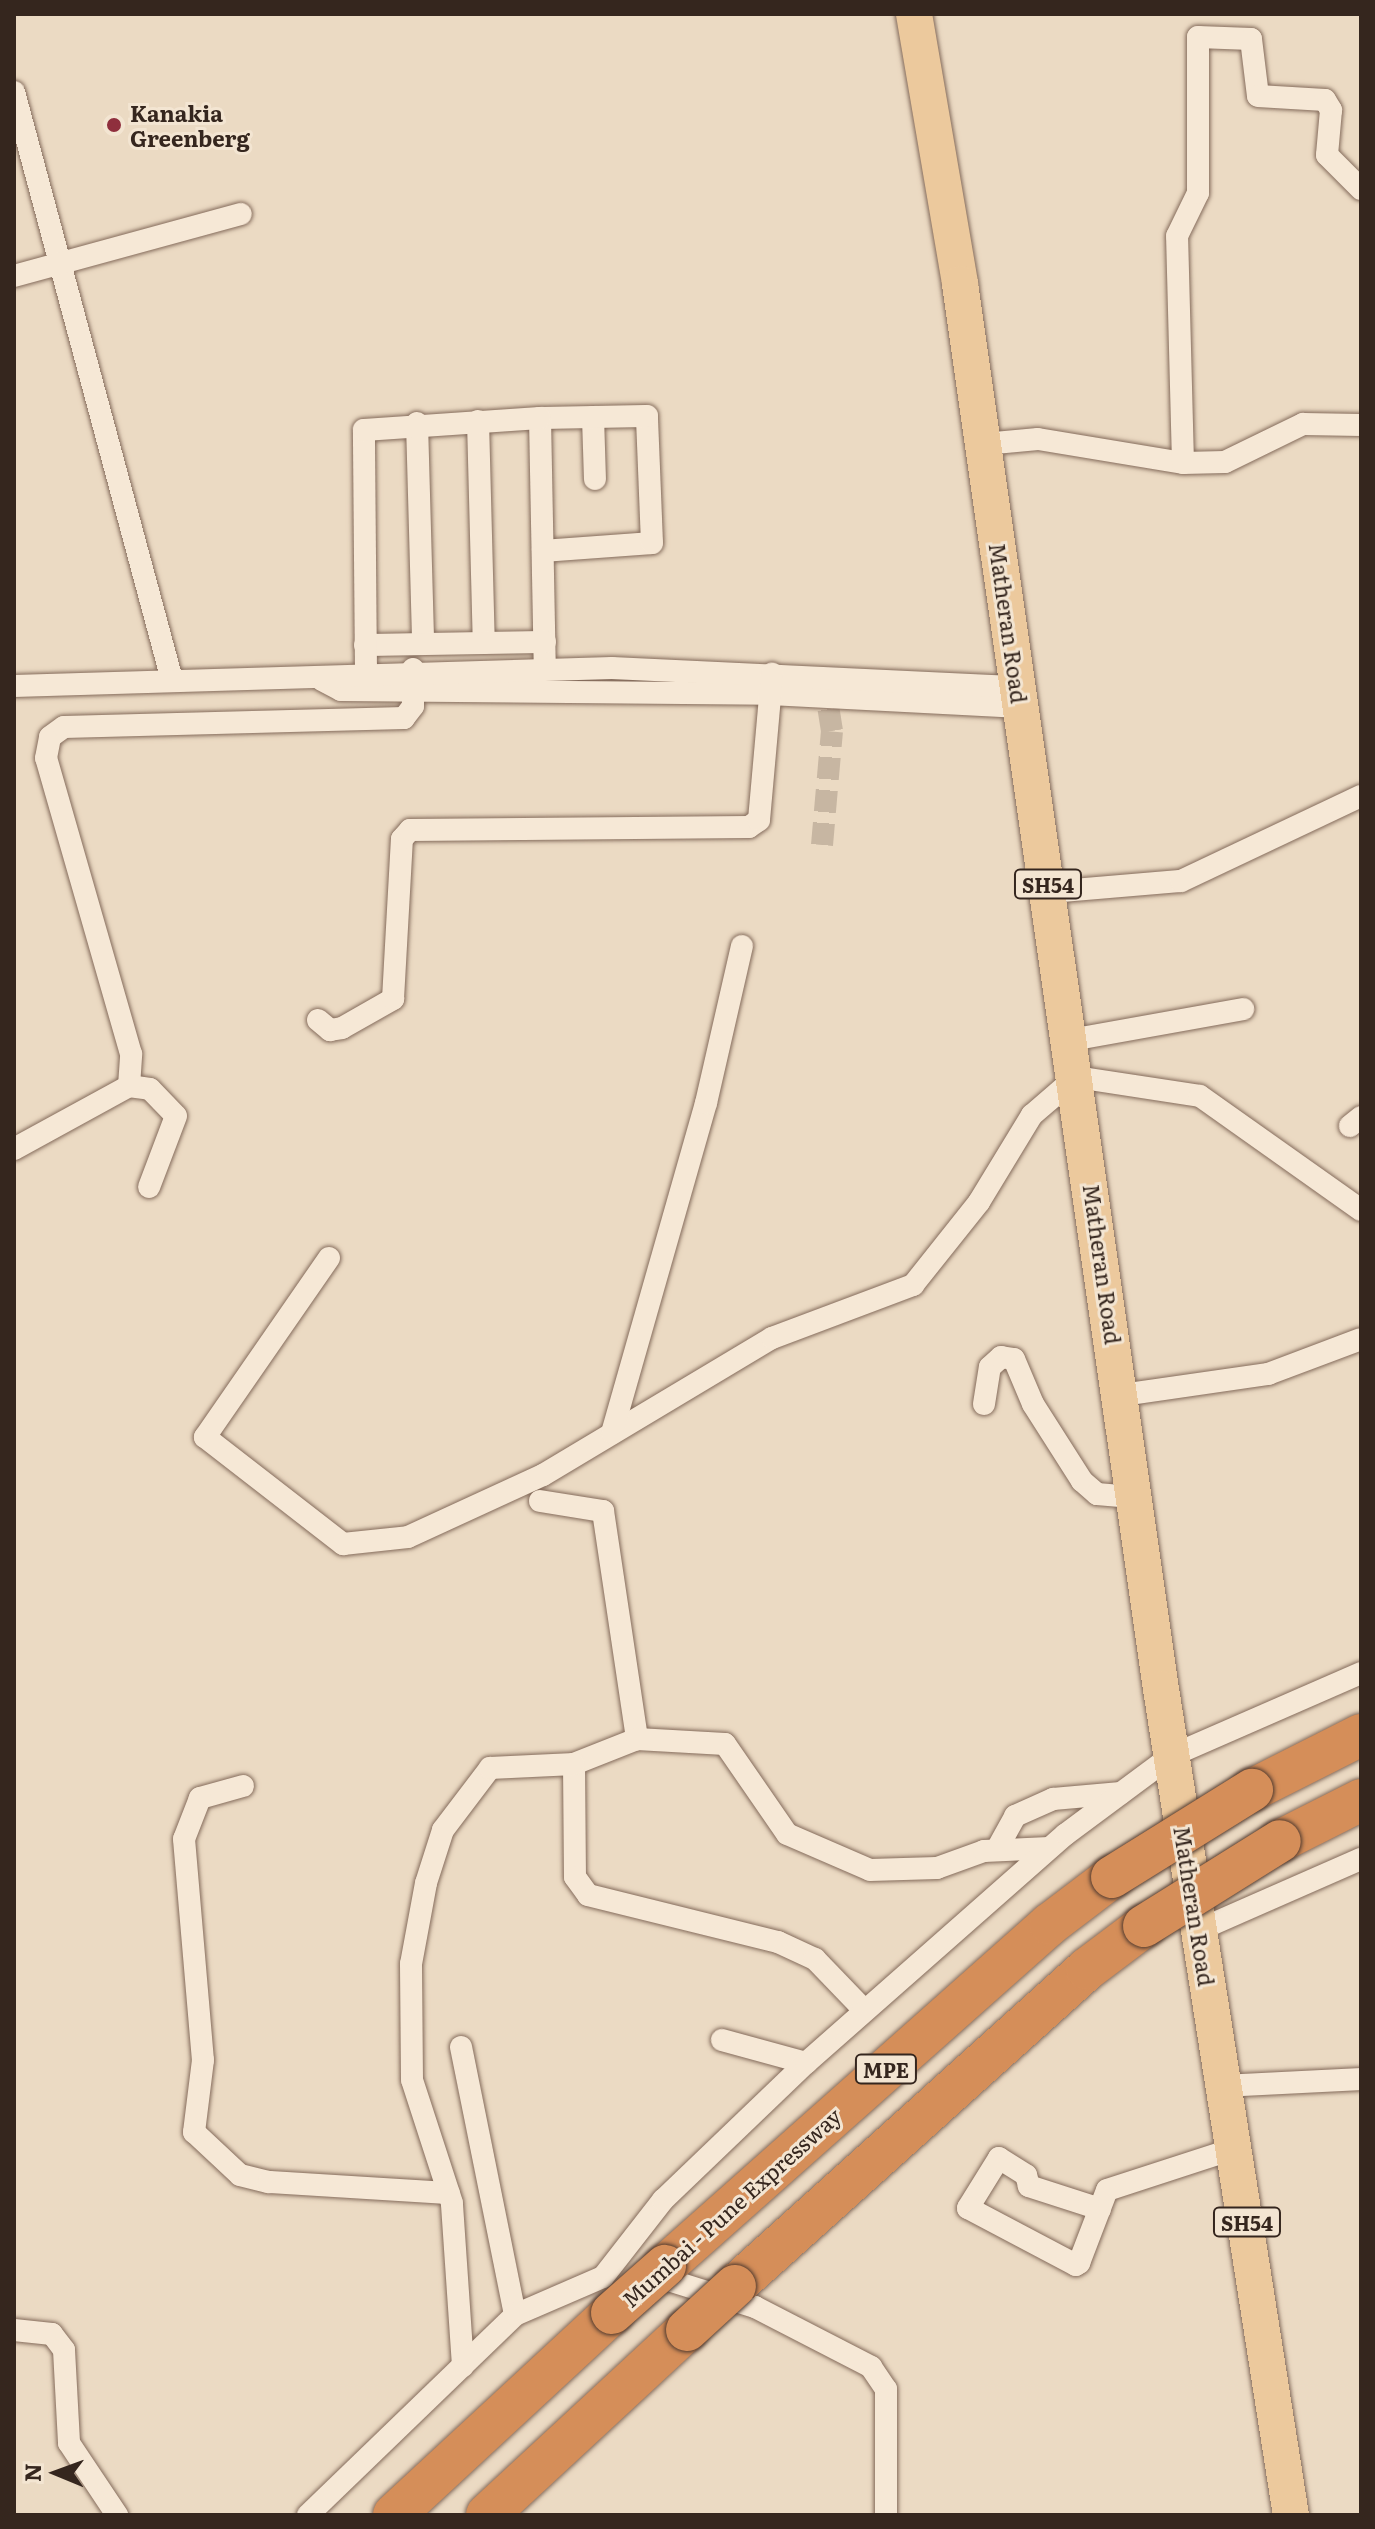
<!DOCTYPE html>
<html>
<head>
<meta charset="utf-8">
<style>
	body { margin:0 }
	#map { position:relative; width:1375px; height:2529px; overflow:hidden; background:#ebdac3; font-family:Literata,serif }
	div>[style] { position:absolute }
	.street-tunnel>* { height:22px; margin-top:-11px; transform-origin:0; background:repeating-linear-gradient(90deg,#c7b6a2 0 22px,transparent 0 33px) }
	.roads { filter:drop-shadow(0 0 2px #846b5b) drop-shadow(0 0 2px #846b5b) }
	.street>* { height:22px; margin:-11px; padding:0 11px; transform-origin:11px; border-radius:11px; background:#f6e8d6 }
	.primary>* { height:36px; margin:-18px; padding:0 18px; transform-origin:18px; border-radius:18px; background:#ecc99d }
	.highway>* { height:42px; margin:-21px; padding:0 21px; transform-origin:21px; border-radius:21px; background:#d58e59 }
	.bridges { filter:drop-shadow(0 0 2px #523b2f) drop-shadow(0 0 2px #523b2f) }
	.highway-bridge>* { height:42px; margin:-21px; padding:0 21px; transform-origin:21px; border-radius:21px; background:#d58e59 }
	.dots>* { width:22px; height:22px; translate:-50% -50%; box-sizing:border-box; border:4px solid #f3e5d2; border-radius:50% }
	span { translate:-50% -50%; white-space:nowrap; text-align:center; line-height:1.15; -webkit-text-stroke:6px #f3e5d2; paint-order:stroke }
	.shield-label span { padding:2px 6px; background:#f3e5d2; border:2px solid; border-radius:6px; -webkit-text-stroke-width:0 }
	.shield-label { font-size:20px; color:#35261e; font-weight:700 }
	.poi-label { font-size:22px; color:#35261e; font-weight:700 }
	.left { translate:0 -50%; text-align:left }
	.street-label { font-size:22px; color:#35261e }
	.frame { position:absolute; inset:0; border:16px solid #35261e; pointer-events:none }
	.north { position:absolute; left:16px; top:2433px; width:80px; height:80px; -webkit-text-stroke:6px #f3e5d2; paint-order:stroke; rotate:271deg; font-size:22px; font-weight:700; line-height:32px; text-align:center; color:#35261e }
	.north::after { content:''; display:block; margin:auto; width:28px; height:36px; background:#35261e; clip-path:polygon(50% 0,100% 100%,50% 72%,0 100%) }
</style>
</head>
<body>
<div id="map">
	<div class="street-tunnel">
		<i style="left:822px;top:845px;width:114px;rotate:-85deg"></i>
		<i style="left:832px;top:731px;width:25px;rotate:-99deg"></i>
	</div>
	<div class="roads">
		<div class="street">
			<i style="left:14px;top:92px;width:609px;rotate:74.96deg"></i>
			<i style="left:14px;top:276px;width:235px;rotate:-15.3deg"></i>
			<i style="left:593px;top:417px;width:62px;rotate:88.2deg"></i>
			<i style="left:478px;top:421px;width:222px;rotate:88.5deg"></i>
			<i style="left:417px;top:423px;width:221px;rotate:88.4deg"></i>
			<i style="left:984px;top:444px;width:54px;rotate:-5.3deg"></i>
			<i style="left:1038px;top:439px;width:147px;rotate:9.4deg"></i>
			<i style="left:1183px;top:463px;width:42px;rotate:-1.4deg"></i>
			<i style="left:1225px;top:462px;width:87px;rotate:-26deg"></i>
			<i style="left:1303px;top:424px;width:58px;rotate:1deg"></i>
			<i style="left:1183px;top:463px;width:227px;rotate:-91.5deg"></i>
			<i style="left:1177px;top:236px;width:48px;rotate:-64deg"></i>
			<i style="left:1198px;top:193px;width:156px;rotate:-90deg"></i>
			<i style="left:1198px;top:37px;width:53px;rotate:2.2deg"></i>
			<i style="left:1251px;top:39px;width:57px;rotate:83deg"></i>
			<i style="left:1258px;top:96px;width:67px;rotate:3.4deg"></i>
			<i style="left:1325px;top:100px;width:12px;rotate:59deg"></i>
			<i style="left:1331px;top:110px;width:45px;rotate:95.1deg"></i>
			<i style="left:1327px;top:155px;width:48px;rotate:45deg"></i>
			<i style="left:543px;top:551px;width:109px;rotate:-4.2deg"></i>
			<i style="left:652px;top:543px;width:127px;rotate:-92.3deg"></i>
			<i style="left:647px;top:416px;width:107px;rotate:178.9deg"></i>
			<i style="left:540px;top:418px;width:250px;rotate:88.9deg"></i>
			<i style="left:365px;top:645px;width:180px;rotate:-1deg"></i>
			<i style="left:366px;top:672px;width:242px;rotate:-90.5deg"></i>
			<i style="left:364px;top:430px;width:176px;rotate:-3.9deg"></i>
			<i style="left:322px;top:680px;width:21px;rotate:28deg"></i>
			<i style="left:341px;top:690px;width:429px;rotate:0.5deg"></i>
			<i style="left:770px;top:694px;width:251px;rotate:3deg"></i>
			<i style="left:14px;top:686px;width:598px;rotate:-1.72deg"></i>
			<i style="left:612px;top:668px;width:406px;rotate:2.7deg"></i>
			<i style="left:1049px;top:892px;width:132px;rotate:-4.8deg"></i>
			<i style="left:1181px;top:881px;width:199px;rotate:-25.3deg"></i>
			<i style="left:318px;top:1020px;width:16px;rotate:40deg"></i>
			<i style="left:330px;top:1030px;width:12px;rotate:-9deg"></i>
			<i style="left:342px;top:1028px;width:59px;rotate:-29.6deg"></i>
			<i style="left:393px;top:999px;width:160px;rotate:-86.8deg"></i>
			<i style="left:402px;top:839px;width:12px;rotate:-48deg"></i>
			<i style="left:410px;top:830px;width:339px;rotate:-0.5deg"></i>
			<i style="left:749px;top:827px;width:12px;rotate:-35deg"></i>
			<i style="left:759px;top:820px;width:147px;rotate:-84.9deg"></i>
			<i style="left:1071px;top:1040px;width:175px;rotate:-10.2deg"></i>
			<i style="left:129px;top:1086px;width:32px;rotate:-86deg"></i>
			<i style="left:131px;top:1054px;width:308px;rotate:-106deg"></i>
			<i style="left:46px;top:758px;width:21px;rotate:-79deg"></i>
			<i style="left:50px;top:737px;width:17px;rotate:-36deg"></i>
			<i style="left:64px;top:727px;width:340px;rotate:-1.5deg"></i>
			<i style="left:404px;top:718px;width:15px;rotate:-53deg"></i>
			<i style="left:413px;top:706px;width:37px;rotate:-90deg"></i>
			<i style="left:1350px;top:1126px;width:14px;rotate:-39deg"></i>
			<i style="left:14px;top:1149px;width:131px;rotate:-28.7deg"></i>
			<i style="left:129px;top:1086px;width:21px;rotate:8deg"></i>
			<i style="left:150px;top:1089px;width:37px;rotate:46deg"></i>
			<i style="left:176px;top:1116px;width:76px;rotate:110.8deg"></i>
			<i style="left:329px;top:1258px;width:218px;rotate:124.7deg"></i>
			<i style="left:205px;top:1437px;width:175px;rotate:37.8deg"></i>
			<i style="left:343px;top:1544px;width:65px;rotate:-6.1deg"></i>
			<i style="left:408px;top:1537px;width:149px;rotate:-24.7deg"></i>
			<i style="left:543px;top:1475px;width:267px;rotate:-30.9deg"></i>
			<i style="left:772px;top:1338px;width:151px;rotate:-20.6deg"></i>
			<i style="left:913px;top:1285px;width:106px;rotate:-51.5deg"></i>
			<i style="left:979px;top:1202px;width:102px;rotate:-58.7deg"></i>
			<i style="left:1032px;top:1115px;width:58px;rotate:-40.8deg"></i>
			<i style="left:1076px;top:1077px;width:125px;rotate:8.7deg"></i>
			<i style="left:1200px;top:1096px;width:197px;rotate:35.3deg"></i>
			<i style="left:1122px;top:1395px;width:148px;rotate:-8.2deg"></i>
			<i style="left:1268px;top:1374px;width:99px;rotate:-20.6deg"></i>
			<i style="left:984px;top:1404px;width:37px;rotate:-81deg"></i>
			<i style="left:990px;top:1367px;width:15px;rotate:-42deg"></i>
			<i style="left:1001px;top:1357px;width:13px;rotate:9deg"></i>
			<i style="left:1014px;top:1359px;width:49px;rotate:67.1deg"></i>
			<i style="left:1033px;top:1404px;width:91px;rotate:57.5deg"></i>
			<i style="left:1082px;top:1481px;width:20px;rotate:41deg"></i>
			<i style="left:1097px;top:1494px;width:38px;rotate:5deg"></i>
			<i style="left:612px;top:1433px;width:343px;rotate:-74.1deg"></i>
			<i style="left:706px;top:1103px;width:161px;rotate:-77.1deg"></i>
			<i style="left:540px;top:1501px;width:64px;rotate:9deg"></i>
			<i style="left:603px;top:1511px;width:231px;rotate:81.5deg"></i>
			<i style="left:637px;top:1739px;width:68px;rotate:158.4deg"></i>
			<i style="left:574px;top:1764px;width:113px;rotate:89.5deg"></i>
			<i style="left:575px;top:1877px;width:22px;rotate:54deg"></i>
			<i style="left:588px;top:1895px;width:196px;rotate:13.9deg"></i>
			<i style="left:778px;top:1942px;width:41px;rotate:24.7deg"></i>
			<i style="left:815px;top:1959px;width:71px;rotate:46.1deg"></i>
			<i style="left:637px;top:1739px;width:88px;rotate:3.3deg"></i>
			<i style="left:725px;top:1744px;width:109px;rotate:55.4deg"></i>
			<i style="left:787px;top:1834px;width:90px;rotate:23.4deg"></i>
			<i style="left:870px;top:1870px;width:67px;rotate:-1.7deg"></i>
			<i style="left:937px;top:1868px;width:50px;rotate:-19.9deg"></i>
			<i style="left:984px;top:1851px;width:65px;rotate:-2.6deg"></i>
			<i style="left:243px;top:1786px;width:45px;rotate:164.4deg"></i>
			<i style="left:200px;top:1798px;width:44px;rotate:111.3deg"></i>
			<i style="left:184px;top:1839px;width:222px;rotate:85.1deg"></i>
			<i style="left:203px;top:2060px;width:73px;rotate:97.1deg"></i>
			<i style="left:194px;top:2132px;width:63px;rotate:43.1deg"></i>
			<i style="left:240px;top:2175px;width:30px;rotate:14deg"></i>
			<i style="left:269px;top:2182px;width:180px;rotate:3.5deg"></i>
			<i style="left:997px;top:1849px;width:38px;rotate:-61deg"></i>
			<i style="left:1015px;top:1816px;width:42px;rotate:-24.1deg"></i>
			<i style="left:1053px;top:1799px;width:68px;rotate:-5deg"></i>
			<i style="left:1199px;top:1930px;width:177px;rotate:-23.7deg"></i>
			<i style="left:722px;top:2040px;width:87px;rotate:15.3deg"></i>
			<i style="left:461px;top:2047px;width:273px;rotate:78.6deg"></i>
			<i style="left:1223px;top:2086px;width:138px;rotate:-2.9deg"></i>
			<i style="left:1100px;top:2209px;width:75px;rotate:-162.1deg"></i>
			<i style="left:1029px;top:2186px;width:11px;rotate:-105deg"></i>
			<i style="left:1026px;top:2175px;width:32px;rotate:-148deg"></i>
			<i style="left:999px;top:2158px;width:59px;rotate:121.8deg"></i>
			<i style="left:968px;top:2208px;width:122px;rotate:27.8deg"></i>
			<i style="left:1076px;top:2265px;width:4px;rotate:-34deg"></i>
			<i style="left:1079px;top:2263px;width:78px;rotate:-69deg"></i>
			<i style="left:1107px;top:2190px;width:133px;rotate:-18deg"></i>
			<i style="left:649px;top:2274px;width:111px;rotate:17.3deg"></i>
			<i style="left:755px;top:2307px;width:131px;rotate:27.3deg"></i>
			<i style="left:871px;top:2367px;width:27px;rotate:56deg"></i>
			<i style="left:886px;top:2389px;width:126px;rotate:90deg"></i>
			<i style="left:14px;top:2330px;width:38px;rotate:6deg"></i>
			<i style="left:52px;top:2334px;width:20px;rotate:53deg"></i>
			<i style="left:64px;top:2350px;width:93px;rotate:86.9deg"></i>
			<i style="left:69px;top:2443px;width:87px;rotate:56.3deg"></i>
			<i style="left:463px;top:2366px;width:163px;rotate:-93.9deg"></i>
			<i style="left:452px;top:2203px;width:129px;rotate:-108deg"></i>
			<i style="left:412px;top:2080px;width:116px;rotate:-90.5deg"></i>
			<i style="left:411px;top:1964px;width:82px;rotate:-79.5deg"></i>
			<i style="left:426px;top:1883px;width:56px;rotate:-72.2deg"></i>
			<i style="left:443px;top:1830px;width:78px;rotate:-52.8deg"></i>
			<i style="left:490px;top:1768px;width:84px;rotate:-2.7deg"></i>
			<i style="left:308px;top:2515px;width:288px;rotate:-44deg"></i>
			<i style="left:515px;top:2315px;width:96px;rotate:-23.4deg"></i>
			<i style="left:603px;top:2277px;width:98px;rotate:-52.1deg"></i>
			<i style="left:663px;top:2200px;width:198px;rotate:-43.8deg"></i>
			<i style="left:806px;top:2063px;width:346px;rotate:-41.4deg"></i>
			<i style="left:1066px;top:1834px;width:131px;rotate:-36.6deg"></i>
			<i style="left:1171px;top:1756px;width:207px;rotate:-23.6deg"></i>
		</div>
		<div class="primary">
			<i style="left:914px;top:14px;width:274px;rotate:80.3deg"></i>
			<i style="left:960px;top:284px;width:1419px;rotate:81.86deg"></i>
			<i style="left:1161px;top:1689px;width:836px;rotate:81.06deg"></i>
		</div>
		<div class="highway">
			<i style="left:1252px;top:1790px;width:122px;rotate:-26.8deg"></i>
			<i style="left:1280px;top:1841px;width:91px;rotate:-26.8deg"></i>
			<i style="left:665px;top:2266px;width:515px;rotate:-41.62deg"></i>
			<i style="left:1050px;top:1924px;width:78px;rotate:-37.2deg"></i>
			<i style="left:735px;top:2286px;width:474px;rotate:-42deg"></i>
			<i style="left:1087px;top:1969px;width:71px;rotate:-37deg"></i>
			<i style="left:394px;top:2515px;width:297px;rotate:-42.8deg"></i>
			<i style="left:487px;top:2515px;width:272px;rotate:-42.8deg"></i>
		</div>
	</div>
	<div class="bridges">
		<div class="highway-bridge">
			<i style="left:1112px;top:1877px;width:165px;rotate:-31.9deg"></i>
			<i style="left:1144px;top:1926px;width:160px;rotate:-32deg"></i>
			<i style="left:612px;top:2313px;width:71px;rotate:-41.6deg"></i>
			<i style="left:687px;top:2330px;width:65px;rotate:-42.5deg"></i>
		</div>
	</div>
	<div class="dots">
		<i style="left:114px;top:125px;background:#8f2f3d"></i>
	</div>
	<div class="shield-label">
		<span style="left:1048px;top:884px">SH54</span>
		<span style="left:886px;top:2069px">MPE</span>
		<span style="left:1247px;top:2222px">SH54</span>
	</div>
	<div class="poi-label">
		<span class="left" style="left:130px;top:125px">Kanakia<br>Greenberg</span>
	</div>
	<div class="street-label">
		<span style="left:1009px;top:623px;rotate:82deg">Matheran Road</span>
		<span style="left:1103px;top:1264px;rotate:82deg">Matheran Road</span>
		<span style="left:1195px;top:1906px;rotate:81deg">Matheran Road</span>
		<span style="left:731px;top:2207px;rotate:-42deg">Mumbai - Pune Expressway</span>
	</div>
	<div class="frame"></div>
	<div class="north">N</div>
</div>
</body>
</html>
